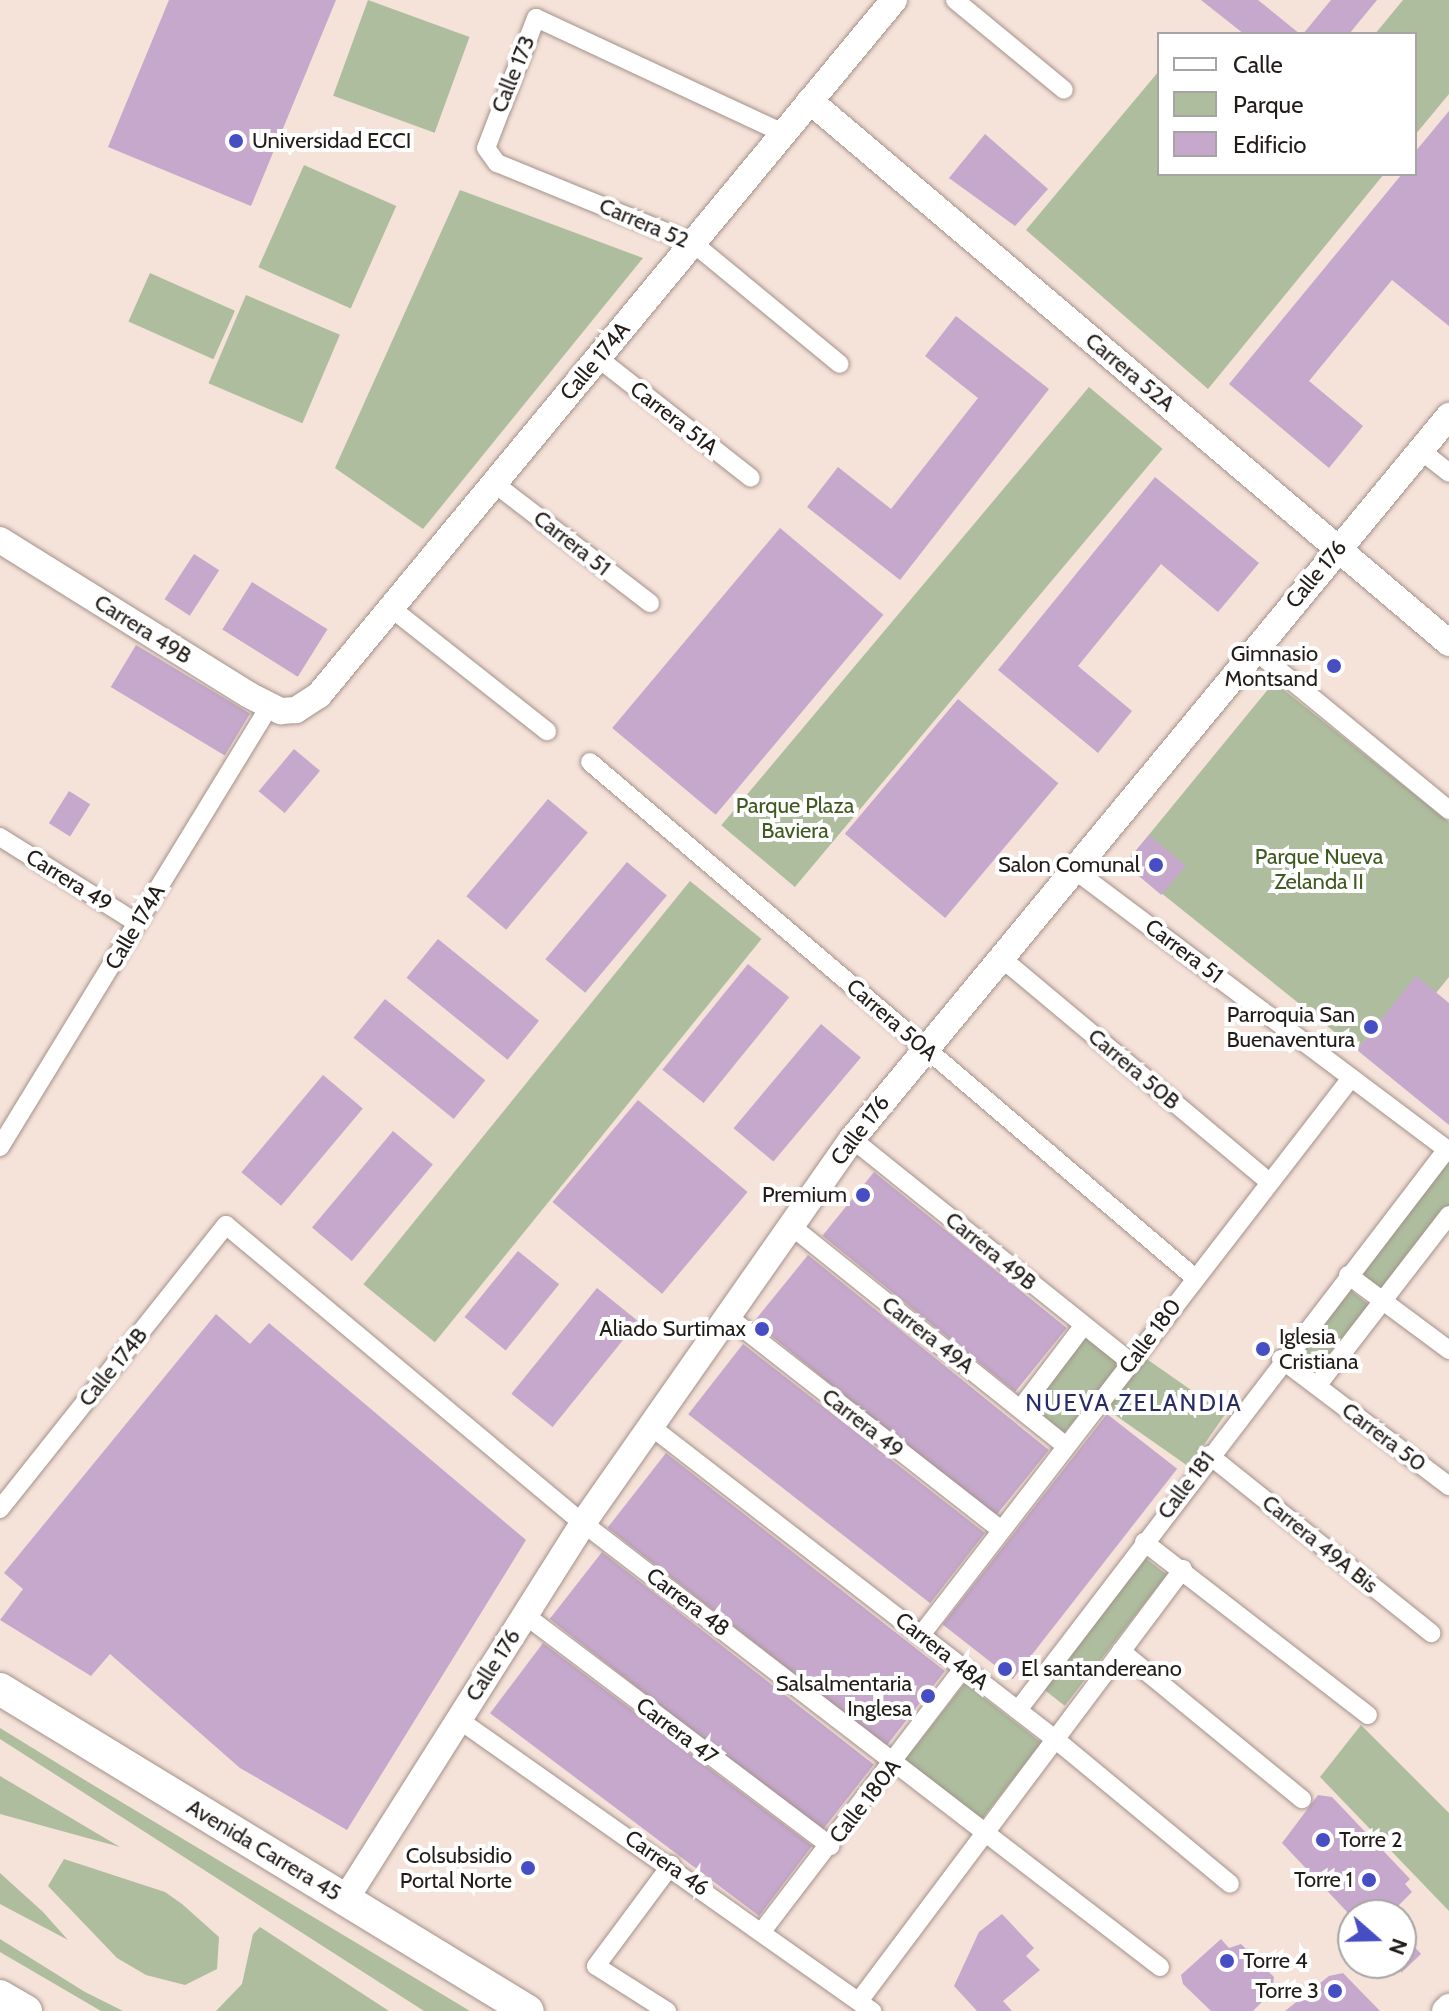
<!DOCTYPE html>
<html>
<head>
<meta charset="utf-8">
<style>
	body { margin:0 }
	#map { position:relative; width:1449px; height:2011px; overflow:hidden; background:#f5e2d9; font-family:Cabin,sans-serif }
	div>[style] { position:absolute }
	.green>* { inset:0; background:#adbd9e; transform-origin:0 0 }
	.building>* { inset:0; background:#c5a8cb; transform-origin:0 0 }
	.roads { filter:drop-shadow(0 0 2px #a3928a) drop-shadow(0 0 2px #a3928a) }
	.street>* { height:18px; margin:-9px; padding:0 9px; transform-origin:9px; border-radius:9px; background:#fff }
	.secondary>* { height:26px; margin:-13px; padding:0 13px; transform-origin:13px; border-radius:13px; background:#fff }
	.highway>* { height:32px; margin:-16px; padding:0 16px; transform-origin:16px; border-radius:16px; background:#fff }
	.dots>* { width:22px; height:22px; translate:-50% -50%; box-sizing:border-box; border:4px solid #fff; border-radius:50% }
	span { translate:-50% -50%; white-space:nowrap; text-align:center; line-height:1.15; -webkit-text-stroke:8px #fff; paint-order:stroke }
	.street-label { font-size:22px; color:#231d19 }
	.poi-label { font-size:22px; color:#231d19 }
	.left { translate:0 -50%; text-align:left }
	.right { translate:-100% -50%; text-align:right }
	.park-label { font-size:22px; color:#415a21 }
	.neighbourhood-label { font-size:24px; color:#272c66; letter-spacing:2px }
	.legend { position:absolute; left:1157px; top:32px; width:260px; height:144px; box-sizing:border-box; background:#fff; border:2px solid #a7a5a3; margin:0; padding:10px 14px; list-style:none; font-size:24px; color:#231d19 }
	.legend li { display:flex; align-items:center; gap:16px; height:40px }
	.legend b { width:40px; border:2px solid #a7a5a3 }
	.north { position:absolute; left:1337px; top:1899px; width:80px; height:80px; box-sizing:border-box; background:#fff; border:2px solid #a7a5a3; border-radius:50%; rotate:110deg; font-size:22px; font-weight:700; line-height:32px; text-align:center; color:#231d19 }
	.north::after { content:''; display:block; margin:auto; width:28px; height:36px; background:#474dc2; clip-path:polygon(50% 0,100% 100%,50% 72%,0 100%) }
</style>
</head>
<body>
<div id="map">
	<div class="green">
		<i style="left:368px;top:0;width:108px;height:102px;rotate:20deg"></i>
		<i style="clip-path:polygon(1403px 0,1449px 0,1449px 94px,1415px 135px,1415px 34px,1375px 34px)"></i>
		<i style="clip-path:polygon(1159px 71px,1159px 174px,1384px 174px,1208px 389px,1026px 230px)"></i>
		<i style="left:304px;top:165px;width:101px;height:112px;rotate:24deg"></i>
		<i style="clip-path:polygon(460px 190px,643px 258px,423px 529px,335px 468px)"></i>
		<i style="left:150px;top:273px;width:93px;height:53px;rotate:24deg"></i>
		<i style="left:246px;top:295px;width:102px;height:96px;rotate:23deg"></i>
		<i style="left:1089px;top:387px;width:96px;height:572px;rotate:40deg"></i>
		<i style="clip-path:polygon(1274px 682px,1449px 822px,1449px 977px,1436px 993px,1416px 977px,1357px 1050px,1125px 864px)"></i>
		<i style="left:690px;top:881px;width:92px;height:519px;rotate:39deg"></i>
		<i style="clip-path:polygon(1449px 1157px,1449px 1208px,1384px 1292px,1359px 1273px)"></i>
		<i style="left:1348px;top:1288px;width:27px;height:85px;rotate:39deg"></i>
		<i style="left:1088px;top:1334px;width:45px;height:91px;rotate:40deg"></i>
		<i style="left:1141px;top:1355px;width:103px;height:64px;rotate:35deg"></i>
		<i style="left:1144px;top:1557px;width:29px;height:166px;rotate:38deg"></i>
		<i style="left:965px;top:1683px;width:97px;height:98px;rotate:38deg"></i>
		<i style="clip-path:polygon(1361px 1725px,1449px 1813px,1449px 1911px,1320px 1777px)"></i>
		<i style="clip-path:polygon(0 1728px,88px 1782px,470px 2011px,424px 2011px,0 1739px)"></i>
		<i style="clip-path:polygon(0 1776px,120px 1847px,0 1814px)"></i>
		<i style="clip-path:polygon(64px 1859px,165px 1892px,182px 1904px,219px 1937px,217px 1969px,185px 1985px,146px 1975px,117px 1958px,48px 1886px)"></i>
		<i style="clip-path:polygon(0 1873px,43px 1912px,68px 1940px,0 1904px)"></i>
		<i style="clip-path:polygon(260px 1927px,389px 2011px,216px 2011px,242px 1984px,253px 1934px)"></i>
		<i style="clip-path:polygon(0 1939px,85px 1992px,123px 2011px,101px 2011px,0 1952px)"></i>
	</div>
	<div class="building">
		<i style="clip-path:polygon(169px 0,336px 0,251px 206px,108px 147px)"></i>
		<i style="clip-path:polygon(1201px 0,1258px 0,1300px 34px,1244px 34px)"></i>
		<i style="clip-path:polygon(1331px 0,1377px 0,1349px 34px,1303px 34px)"></i>
		<i style="clip-path:polygon(1449px 111px,1449px 326px,1392px 280px,1309px 381px,1363px 426px,1329px 468px,1229px 384px,1402px 174px,1415px 174px,1415px 152px)"></i>
		<i style="clip-path:polygon(985px 134px,1048px 189px,1015px 226px,949px 178px)"></i>
		<i style="clip-path:polygon(956px 316px,1049px 389px,900px 580px,807px 507px,838px 467px,891px 509px,978px 398px,925px 356px)"></i>
		<i style="clip-path:polygon(1155px 477px,1259px 563px,1218px 612px,1161px 564px,1078px 666px,1132px 711px,1098px 753px,998px 670px)"></i>
		<i style="left:780px;top:528px;width:135px;height:261px;rotate:40deg"></i>
		<i style="left:194px;top:554px;width:30px;height:54px;rotate:33deg"></i>
		<i style="left:252px;top:582px;width:89px;height:56px;rotate:32deg"></i>
		<i style="left:136px;top:645px;width:133px;height:49px;rotate:31deg"></i>
		<i style="left:958px;top:699px;width:131px;height:176px;rotate:40deg"></i>
		<i style="left:294px;top:749px;width:34px;height:55px;rotate:40deg"></i>
		<i style="left:69px;top:791px;width:25px;height:38px;rotate:32deg"></i>
		<i style="left:548px;top:799px;width:52px;height:127px;rotate:40deg"></i>
		<i style="left:1149px;top:835px;width:48px;height:38px;rotate:40deg"></i>
		<i style="left:627px;top:862px;width:52px;height:127px;rotate:40deg"></i>
		<i style="left:438px;top:939px;width:130px;height:50px;rotate:39deg"></i>
		<i style="left:748px;top:964px;width:53px;height:136px;rotate:39deg"></i>
		<i style="clip-path:polygon(1416px 976px,1449px 1003px,1449px 1125px,1357px 1050px)"></i>
		<i style="left:385px;top:999px;width:129px;height:50px;rotate:39deg"></i>
		<i style="left:821px;top:1024px;width:52px;height:136px;rotate:40deg"></i>
		<i style="left:323px;top:1075px;width:52px;height:127px;rotate:40deg"></i>
		<i style="left:638px;top:1100px;width:143px;height:133px;rotate:40deg"></i>
		<i style="left:393px;top:1131px;width:52px;height:126px;rotate:40deg"></i>
		<i style="left:874px;top:1172px;width:248px;height:82px;rotate:39deg"></i>
		<i style="left:518px;top:1251px;width:53px;height:85px;rotate:39deg"></i>
		<i style="left:808px;top:1255px;width:310px;height:86px;rotate:39deg"></i>
		<i style="left:597px;top:1288px;width:53px;height:136px;rotate:39deg"></i>
		<i style="clip-path:polygon(216px 1314px,250px 1344px,269px 1323px,526px 1540px,347px 1830px,240px 1768px,110px 1654px,91px 1676px,0 1620px,23px 1589px,4px 1573px)"></i>
		<i style="left:743px;top:1344px;width:307px;height:89px;rotate:38deg"></i>
		<i style="left:1107px;top:1414px;width:89px;height:267px;rotate:38deg"></i>
		<i style="left:666px;top:1453px;width:354px;height:95px;rotate:38deg"></i>
		<i style="left:602px;top:1552px;width:345px;height:85px;rotate:38deg"></i>
		<i style="left:543px;top:1643px;width:337px;height:88px;rotate:37deg"></i>
		<i style="clip-path:polygon(1318px 1795px,1332px 1797px,1410px 1879px,1405px 1884px,1412px 1892px,1389px 1915px,1350px 1915px,1282px 1843px)"></i>
		<i style="clip-path:polygon(1002px 1914px,1034px 1948px,1026px 1956px,1040px 1970px,1003px 2001px,1012px 2011px,977px 2011px,954px 1986px,979px 1932px)"></i>
		<i style="clip-path:polygon(1401px 1932px,1421px 1954px,1401px 1973px)"></i>
		<i style="clip-path:polygon(1221px 1939px,1229px 1948px,1241px 1944px,1274px 1977px,1272px 1992px,1253px 2011px,1211px 2011px,1183px 1984px,1181px 1975px)"></i>
		<i style="clip-path:polygon(1343px 1973px,1380px 2011px,1285px 2011px,1329px 1976px)"></i>
	</div>
	<div class="roads">
		<div class="street">
			<i style="left:955px;top:0;width:141px;rotate:39.5deg"></i>
			<i style="left:783px;top:133px;width:272px;rotate:-155deg"></i>
			<i style="left:536px;top:18px;width:139px;rotate:111deg"></i>
			<i style="left:486px;top:148px;width:19px;rotate:54deg"></i>
			<i style="left:497px;top:163px;width:212px;rotate:22.2deg"></i>
			<i style="left:693px;top:243px;width:190px;rotate:39.5deg"></i>
			<i style="left:598px;top:358px;width:194px;rotate:38.1deg"></i>
			<i style="left:1420px;top:450px;width:37px;rotate:38deg"></i>
			<i style="left:494px;top:483px;width:197px;rotate:37.6deg"></i>
			<i style="left:391px;top:608px;width:199px;rotate:38.3deg"></i>
			<i style="left:1253px;top:649px;width:254px;rotate:39.4deg"></i>
			<i style="left:590px;top:762px;width:795px;rotate:40.46deg"></i>
			<i style="left:0;top:837px;width:162px;rotate:32.1deg"></i>
			<i style="left:1072px;top:868px;width:471px;rotate:36.9deg"></i>
			<i style="left:999px;top:956px;width:352px;rotate:39.9deg"></i>
			<i style="left:852px;top:1139px;width:356px;rotate:38.7deg"></i>
			<i style="left:0;top:1147px;width:516px;rotate:-58.56deg"></i>
			<i style="left:790px;top:1225px;width:354px;rotate:38.7deg"></i>
			<i style="left:1348px;top:1275px;width:126px;rotate:36.6deg"></i>
			<i style="left:726px;top:1315px;width:349px;rotate:38deg"></i>
			<i style="left:1281px;top:1359px;width:211px;rotate:37.1deg"></i>
			<i style="left:1317px;top:1386px;width:216px;rotate:-52.3deg"></i>
			<i style="left:1021px;top:1408px;width:104px;rotate:-52.8deg"></i>
			<i style="left:649px;top:1425px;width:513px;rotate:37.72deg"></i>
			<i style="left:1055px;top:1739px;width:227px;rotate:39.6deg"></i>
			<i style="left:1209px;top:1455px;width:285px;rotate:38.7deg"></i>
			<i style="left:0;top:1509px;width:363px;rotate:-51.5deg"></i>
			<i style="left:226px;top:1225px;width:465px;rotate:39.9deg"></i>
			<i style="left:583px;top:1523px;width:728px;rotate:37.58deg"></i>
			<i style="left:1144px;top:1542px;width:283px;rotate:37.7deg"></i>
			<i style="left:525px;top:1615px;width:383px;rotate:37.1deg"></i>
			<i style="left:921px;top:1635px;width:704px;rotate:-52.33deg"></i>
			<i style="left:1121px;top:1651px;width:234px;rotate:39.3deg"></i>
			<i style="left:1018px;top:1710px;width:706px;rotate:-52.59deg"></i>
			<i style="left:458px;top:1719px;width:507px;rotate:35.2deg"></i>
			<i style="left:763px;top:1930px;width:330px;rotate:-52.6deg"></i>
			<i style="left:859px;top:2001px;width:540px;rotate:-53.13deg"></i>
			<i style="left:667px;top:2011px;width:84px;rotate:-147.6deg"></i>
			<i style="left:596px;top:1966px;width:126px;rotate:-53.4deg"></i>
		</div>
		<div class="secondary">
			<i style="left:810px;top:101px;width:838px;rotate:40.3deg"></i>
			<i style="left:0;top:540px;width:293px;rotate:31.9deg"></i>
			<i style="left:249px;top:695px;width:36px;rotate:27deg"></i>
			<i style="left:281px;top:711px;width:15px;rotate:-4deg"></i>
			<i style="left:296px;top:710px;width:27px;rotate:-33deg"></i>
			<i style="left:319px;top:695px;width:902px;rotate:-50.4deg"></i>
			<i style="left:345px;top:1900px;width:446px;rotate:-57.7deg"></i>
			<i style="left:583px;top:1523px;width:469px;rotate:-55deg"></i>
			<i style="left:852px;top:1139px;width:938px;rotate:-50.45deg"></i>
			<i style="left:1445px;top:2011px;width:6px;rotate:-45deg"></i>
		</div>
		<div class="highway">
			<i style="left:0;top:1689px;width:618px;rotate:31.38deg"></i>
			<i style="left:0;top:1996px;width:30px;rotate:30deg"></i>
		</div>
	</div>
	<div class="dots">
		<i style="left:236px;top:141px;background:#474dc2"></i>
		<i style="left:1334px;top:666px;background:#474dc2"></i>
		<i style="left:1156px;top:865px;background:#474dc2"></i>
		<i style="left:1371px;top:1027px;background:#474dc2"></i>
		<i style="left:863px;top:1195px;background:#474dc2"></i>
		<i style="left:762px;top:1329px;background:#474dc2"></i>
		<i style="left:1263px;top:1349px;background:#474dc2"></i>
		<i style="left:1005px;top:1669px;background:#474dc2"></i>
		<i style="left:928px;top:1696px;background:#474dc2"></i>
		<i style="left:1323px;top:1840px;background:#474dc2"></i>
		<i style="left:528px;top:1868px;background:#474dc2"></i>
		<i style="left:1369px;top:1880px;background:#474dc2"></i>
		<i style="left:1227px;top:1961px;background:#474dc2"></i>
		<i style="left:1335px;top:1991px;background:#474dc2"></i>
	</div>
	<div class="street-label">
		<span style="left:513px;top:74px;rotate:-68deg">Calle 173</span>
		<span style="left:644px;top:223px;rotate:23deg">Carrera 52</span>
		<span style="left:595px;top:361px;rotate:-50deg">Calle 174A</span>
		<span style="left:1130px;top:372px;rotate:40deg">Carrera 52A</span>
		<span style="left:674px;top:418px;rotate:38deg">Carrera 51A</span>
		<span style="left:572px;top:543px;rotate:38deg">Carrera 51</span>
		<span style="left:1316px;top:574px;rotate:-50deg">Calle 176</span>
		<span style="left:143px;top:629px;rotate:32deg">Carrera 49B</span>
		<span style="left:69px;top:880px;rotate:32deg">Carrera 49</span>
		<span style="left:135px;top:927px;rotate:-59deg">Calle 174A</span>
		<span style="left:1184px;top:951px;rotate:37deg">Carrera 51</span>
		<span style="left:892px;top:1020px;rotate:41deg">Carrera 50A</span>
		<span style="left:1134px;top:1069px;rotate:40deg">Carrera 50B</span>
		<span style="left:860px;top:1130px;rotate:-53deg">Calle 176</span>
		<span style="left:991px;top:1251px;rotate:39deg">Carrera 49B</span>
		<span style="left:928px;top:1335px;rotate:38deg">Carrera 49A</span>
		<span style="left:1150px;top:1336px;rotate:-53deg">Calle 180</span>
		<span style="left:113px;top:1367px;rotate:-51deg">Calle 174B</span>
		<span style="left:863px;top:1423px;rotate:38deg">Carrera 49</span>
		<span style="left:1384px;top:1437px;rotate:37deg">Carrera 50</span>
		<span style="left:1186px;top:1485px;rotate:-53deg">Calle 181</span>
		<span style="left:1320px;top:1544px;rotate:39deg">Carrera 49A Bis</span>
		<span style="left:688px;top:1602px;rotate:37deg">Carrera 48</span>
		<span style="left:942px;top:1651px;rotate:38deg">Carrera 48A</span>
		<span style="left:493px;top:1665px;rotate:-57deg">Calle 176</span>
		<span style="left:677px;top:1731px;rotate:37deg">Carrera 47</span>
		<span style="left:865px;top:1801px;rotate:-52deg">Calle 180A</span>
		<span style="left:264px;top:1850px;rotate:31deg">Avenida Carrera 45</span>
		<span style="left:667px;top:1863px;rotate:35deg">Carrera 46</span>
	</div>
	<div class="poi-label">
		<span class="left" style="left:252px;top:141px">Universidad ECCI</span>
		<span class="right" style="left:1318px;top:666px">Gimnasio<br>Montsand</span>
		<span class="right" style="left:1140px;top:865px">Salon Comunal</span>
		<span class="right" style="left:1355px;top:1027px">Parroquia San<br>Buenaventura</span>
		<span class="right" style="left:847px;top:1195px">Premium</span>
		<span class="right" style="left:746px;top:1329px">Aliado Surtimax</span>
		<span class="left" style="left:1279px;top:1349px">Iglesia<br>Cristiana</span>
		<span class="left" style="left:1021px;top:1669px">El santandereano</span>
		<span class="right" style="left:912px;top:1696px">Salsalmentaria<br>Inglesa</span>
		<span class="left" style="left:1339px;top:1840px">Torre 2</span>
		<span class="right" style="left:512px;top:1868px">Colsubsidio<br>Portal Norte</span>
		<span class="right" style="left:1353px;top:1880px">Torre 1</span>
		<span class="left" style="left:1243px;top:1961px">Torre 4</span>
		<span class="right" style="left:1319px;top:1991px">Torre 3</span>
	</div>
	<div class="park-label">
		<span style="left:795px;top:818px">Parque Plaza<br>Baviera</span>
		<span style="left:1319px;top:869px">Parque Nueva<br>Zelanda II</span>
	</div>
	<div class="neighbourhood-label">
		<span style="left:1134px;top:1403px">NUEVA ZELANDIA</span>
	</div>
	<ul class="legend">
	<li><b style="height:10px;background:#fff"></b>Calle</li>
	<li><b style="height:22px;background:#adbd9e"></b>Parque</li>
	<li><b style="height:22px;background:#c5a8cb"></b>Edificio</li>
	</ul>
	<div class="north">N</div>
</div>
</body>
</html>
